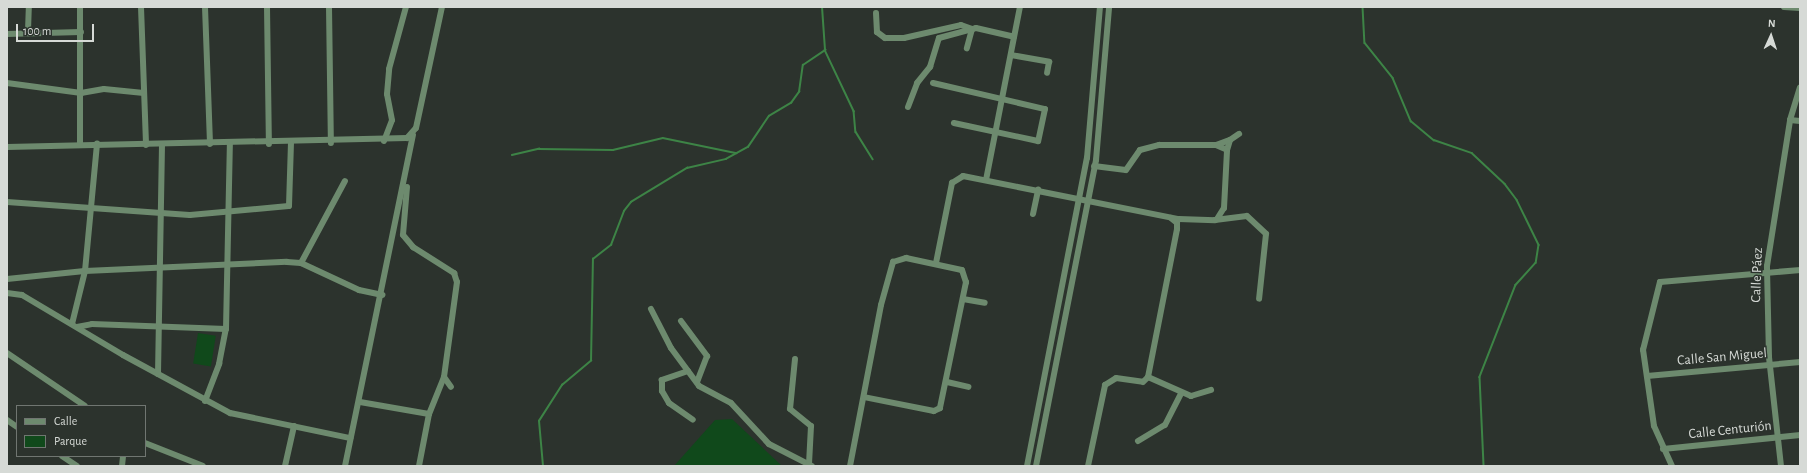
<!DOCTYPE html>
<html>
<head>
<meta charset="utf-8">
<style>
	body { margin:0 }
	#map { position:relative; width:1807px; height:473px; overflow:hidden; background:#2c332d; font-family:"Alegreya Sans",sans-serif }
	div>[style] { position:absolute }
	.green>* { inset:0; background:#10491b; transform-origin:0 0 }
	.stream>* { height:1.5px; margin:-0.75px; padding:0 0.75px; transform-origin:0.75px; border-radius:0.75px; background:#3d8446 }
	.minor>* { height:6px; margin:-3px; padding:0 3px; transform-origin:3px; border-radius:3px; background:#6d8a6e }
	span { translate:-50% -50%; white-space:nowrap; text-align:center; line-height:1.15; -webkit-text-stroke:3px #2c332d; paint-order:stroke }
	.street-label { font-size:14px; color:#d6dad6 }
	.frame { position:absolute; inset:0; border:8px solid #d6dad6; pointer-events:none }
	.legend { position:absolute; left:16px; top:405px; width:130px; height:52px; box-sizing:border-box; background:#2c332d; border:1px solid #707671; margin:0; padding:5px 7px; list-style:none; font-size:12px; color:#d6dad6 }
	.legend li { display:flex; align-items:center; gap:8px; height:20px }
	.legend b { width:20px; border:1px solid #707671 }
	.north { position:absolute; left:1751px; top:16px; width:40px; height:40px; -webkit-text-stroke:3px #2c332d; paint-order:stroke; rotate:3deg; font-size:11px; font-weight:700; line-height:16px; text-align:center; color:#d6dad6 }
	.north::after { content:''; display:block; margin:auto; width:14px; height:18px; background:#d6dad6; clip-path:polygon(50% 0,100% 100%,50% 72%,0 100%) }
	.scale { position:absolute; left:16px; top:24px; width:78px; height:18px; box-sizing:border-box; border:2px solid #d6dad6; border-top:0; padding-left:5px; font-size:12px; line-height:14px; white-space:nowrap; color:#d6dad6; -webkit-text-stroke:3px #2c332d; paint-order:stroke }
</style>
</head>
<body>
<div id="map">
	<div class="green">
		<i style="left:198px;top:333px;width:18px;height:31px;rotate:9deg"></i>
		<i style="clip-path:polygon(732px 419px,782px 466px,674px 466px,715px 420px)"></i>
	</div>
	<div class="stream">
		<i style="left:1363px;top:7px;width:36px;rotate:87deg"></i>
		<i style="left:1365px;top:43px;width:45px;rotate:51.3deg"></i>
		<i style="left:1393px;top:78px;width:47px;rotate:67.3deg"></i>
		<i style="left:1411px;top:121px;width:30px;rotate:40deg"></i>
		<i style="left:1434px;top:140px;width:40px;rotate:18.9deg"></i>
		<i style="left:1472px;top:153px;width:45px;rotate:43.2deg"></i>
		<i style="left:1505px;top:184px;width:20px;rotate:53deg"></i>
		<i style="left:1517px;top:200px;width:50px;rotate:63.9deg"></i>
		<i style="left:1539px;top:245px;width:18px;rotate:99deg"></i>
		<i style="left:1536px;top:263px;width:30px;rotate:132deg"></i>
		<i style="left:1516px;top:285px;width:99px;rotate:111.4deg"></i>
		<i style="left:1480px;top:377px;width:89px;rotate:87.4deg"></i>
		<i style="left:825px;top:50px;width:68px;rotate:64.6deg"></i>
		<i style="left:854px;top:111px;width:21px;rotate:85deg"></i>
		<i style="left:856px;top:132px;width:32px;rotate:58deg"></i>
		<i style="left:512px;top:155px;width:28px;rotate:-13deg"></i>
		<i style="left:539px;top:149px;width:74px;rotate:0.8deg"></i>
		<i style="left:613px;top:150px;width:51px;rotate:-13.5deg"></i>
		<i style="left:663px;top:138px;width:75px;rotate:11.6deg"></i>
		<i style="left:543px;top:466px;width:45px;rotate:-95.1deg"></i>
		<i style="left:539px;top:421px;width:43px;rotate:-57.4deg"></i>
		<i style="left:562px;top:385px;width:38px;rotate:-40deg"></i>
		<i style="left:591px;top:361px;width:102px;rotate:-88.9deg"></i>
		<i style="left:593px;top:259px;width:23px;rotate:-38deg"></i>
		<i style="left:611px;top:245px;width:36px;rotate:-69deg"></i>
		<i style="left:624px;top:211px;width:11px;rotate:-52deg"></i>
		<i style="left:631px;top:202px;width:66px;rotate:-31.3deg"></i>
		<i style="left:687px;top:168px;width:40px;rotate:-13deg"></i>
		<i style="left:726px;top:159px;width:25px;rotate:-29deg"></i>
		<i style="left:748px;top:147px;width:37px;rotate:-56deg"></i>
		<i style="left:769px;top:116px;width:26px;rotate:-31deg"></i>
		<i style="left:791px;top:103px;width:14px;rotate:-54deg"></i>
		<i style="left:799px;top:92px;width:27px;rotate:-82deg"></i>
		<i style="left:803px;top:65px;width:27px;rotate:-34deg"></i>
		<i style="left:825px;top:50px;width:43px;rotate:-94deg"></i>
	</div>
	<div class="minor">
		<i style="left:80px;top:7px;width:138px;rotate:90deg"></i>
		<i style="left:141px;top:7px;width:138px;rotate:87.9deg"></i>
		<i style="left:205px;top:7px;width:137px;rotate:87.9deg"></i>
		<i style="left:267px;top:7px;width:137px;rotate:89.2deg"></i>
		<i style="left:329px;top:7px;width:136px;rotate:89.2deg"></i>
		<i style="left:1784px;top:7px;width:16px;rotate:4deg"></i>
		<i style="left:876px;top:13px;width:19px;rotate:87deg"></i>
		<i style="left:877px;top:32px;width:10px;rotate:37deg"></i>
		<i style="left:885px;top:38px;width:19px"></i>
		<i style="left:904px;top:38px;width:58px;rotate:-12.8deg"></i>
		<i style="left:961px;top:25px;width:12px;rotate:20deg"></i>
		<i style="left:972px;top:29px;width:20px;rotate:105deg"></i>
		<i style="left:28px;top:31px;width:24px;rotate:-88deg"></i>
		<i style="left:7px;top:34px;width:74px;rotate:-1.5deg"></i>
		<i style="left:1011px;top:55px;width:39px;rotate:10deg"></i>
		<i style="left:1049px;top:62px;width:11px;rotate:100deg"></i>
		<i style="left:7px;top:83px;width:75px;rotate:7.7deg"></i>
		<i style="left:81px;top:93px;width:23px;rotate:-10deg"></i>
		<i style="left:104px;top:89px;width:40px;rotate:5.7deg"></i>
		<i style="left:933px;top:83px;width:115px;rotate:13.1deg"></i>
		<i style="left:1045px;top:109px;width:33px;rotate:102deg"></i>
		<i style="left:1038px;top:141px;width:86px;rotate:-167.9deg"></i>
		<i style="left:908px;top:107px;width:26px;rotate:-69deg"></i>
		<i style="left:917px;top:83px;width:21px;rotate:-51deg"></i>
		<i style="left:930px;top:67px;width:30px;rotate:-73deg"></i>
		<i style="left:939px;top:38px;width:38px;rotate:-15deg"></i>
		<i style="left:976px;top:28px;width:39px;rotate:13deg"></i>
		<i style="left:1790px;top:120px;width:10px;rotate:6deg"></i>
		<i style="left:384px;top:141px;width:22px;rotate:-69deg"></i>
		<i style="left:392px;top:120px;width:26px;rotate:-101deg"></i>
		<i style="left:387px;top:94px;width:25px;rotate:-85deg"></i>
		<i style="left:389px;top:69px;width:64px;rotate:-74.7deg"></i>
		<i style="left:1216px;top:145px;width:12px;rotate:24deg"></i>
		<i style="left:1227px;top:150px;width:10px;rotate:-73deg"></i>
		<i style="left:1230px;top:140px;width:11px;rotate:-34deg"></i>
		<i style="left:7px;top:147px;width:400px;rotate:-1.3deg"></i>
		<i style="left:407px;top:138px;width:13px;rotate:-48deg"></i>
		<i style="left:416px;top:128px;width:124px;rotate:-77.9deg"></i>
		<i style="left:1094px;top:166px;width:32px;rotate:7deg"></i>
		<i style="left:1126px;top:170px;width:24px;rotate:-55deg"></i>
		<i style="left:1140px;top:150px;width:20px;rotate:-15deg"></i>
		<i style="left:1159px;top:145px;width:57px"></i>
		<i style="left:1216px;top:145px;width:15px;rotate:-20deg"></i>
		<i style="left:986px;top:180px;width:176px;rotate:-78.9deg"></i>
		<i style="left:407px;top:187px;width:48px;rotate:94.8deg"></i>
		<i style="left:403px;top:235px;width:16px;rotate:50deg"></i>
		<i style="left:413px;top:247px;width:49px;rotate:32.4deg"></i>
		<i style="left:454px;top:273px;width:9px;rotate:72deg"></i>
		<i style="left:457px;top:282px;width:96px;rotate:97.8deg"></i>
		<i style="left:444px;top:377px;width:40px;rotate:112deg"></i>
		<i style="left:429px;top:414px;width:53px;rotate:100.9deg"></i>
		<i style="left:7px;top:202px;width:183px;rotate:4.1deg"></i>
		<i style="left:190px;top:215px;width:99px;rotate:-5.2deg"></i>
		<i style="left:289px;top:206px;width:63px;rotate:-88.2deg"></i>
		<i style="left:1033px;top:214px;width:25px;rotate:-78deg"></i>
		<i style="left:1217px;top:219px;width:13px;rotate:-58deg"></i>
		<i style="left:1224px;top:208px;width:58px;rotate:-87deg"></i>
		<i style="left:301px;top:263px;width:93px;rotate:-61.8deg"></i>
		<i style="left:936px;top:263px;width:82px;rotate:-78.7deg"></i>
		<i style="left:952px;top:183px;width:13px;rotate:-32deg"></i>
		<i style="left:963px;top:176px;width:220px;rotate:11.3deg"></i>
		<i style="left:1179px;top:219px;width:36px;rotate:2deg"></i>
		<i style="left:1215px;top:220px;width:32px;rotate:-7deg"></i>
		<i style="left:1247px;top:216px;width:26px;rotate:43deg"></i>
		<i style="left:1266px;top:234px;width:65px;rotate:96.1deg"></i>
		<i style="left:7px;top:279px;width:78px;rotate:-5.9deg"></i>
		<i style="left:85px;top:271px;width:202px;rotate:-2.6deg"></i>
		<i style="left:287px;top:262px;width:14px;rotate:4deg"></i>
		<i style="left:301px;top:263px;width:64px;rotate:25deg"></i>
		<i style="left:359px;top:290px;width:24px;rotate:12deg"></i>
		<i style="left:7px;top:293px;width:15px;rotate:8deg"></i>
		<i style="left:22px;top:295px;width:117px;rotate:30.7deg"></i>
		<i style="left:123px;top:355px;width:122px;rotate:28.5deg"></i>
		<i style="left:230px;top:413px;width:123px;rotate:11.8deg"></i>
		<i style="left:963px;top:299px;width:22px;rotate:10deg"></i>
		<i style="left:651px;top:309px;width:44px;rotate:62.9deg"></i>
		<i style="left:671px;top:348px;width:47px;rotate:53.6deg"></i>
		<i style="left:699px;top:386px;width:36px;rotate:28deg"></i>
		<i style="left:731px;top:403px;width:56px;rotate:47.2deg"></i>
		<i style="left:769px;top:444px;width:48px;rotate:27.1deg"></i>
		<i style="left:681px;top:321px;width:44px;rotate:53.4deg"></i>
		<i style="left:707px;top:356px;width:28px;rotate:111deg"></i>
		<i style="left:72px;top:324px;width:55px;rotate:-76.2deg"></i>
		<i style="left:85px;top:271px;width:128px;rotate:-84.6deg"></i>
		<i style="left:77px;top:327px;width:15px;rotate:-11deg"></i>
		<i style="left:92px;top:324px;width:134px;rotate:2.1deg"></i>
		<i style="left:7px;top:353px;width:94px;rotate:34.2deg"></i>
		<i style="left:795px;top:359px;width:50px;rotate:95.7deg"></i>
		<i style="left:790px;top:409px;width:27px;rotate:39deg"></i>
		<i style="left:811px;top:426px;width:39px;rotate:93deg"></i>
		<i style="left:688px;top:371px;width:28px;rotate:161deg"></i>
		<i style="left:662px;top:380px;width:11px;rotate:90deg"></i>
		<i style="left:662px;top:391px;width:14px;rotate:60deg"></i>
		<i style="left:669px;top:403px;width:29px;rotate:35deg"></i>
		<i style="left:158px;top:374px;width:229px;rotate:-89deg"></i>
		<i style="left:1647px;top:376px;width:154px;rotate:-5.2deg"></i>
		<i style="left:444px;top:377px;width:12px;rotate:55deg"></i>
		<i style="left:1148px;top:377px;width:47px;rotate:23.8deg"></i>
		<i style="left:1191px;top:396px;width:21px;rotate:-17deg"></i>
		<i style="left:947px;top:382px;width:22px;rotate:13deg"></i>
		<i style="left:205px;top:401px;width:40px;rotate:-69deg"></i>
		<i style="left:219px;top:364px;width:36px;rotate:-79deg"></i>
		<i style="left:226px;top:329px;width:185px;rotate:-88.8deg"></i>
		<i style="left:360px;top:402px;width:70px;rotate:9.9deg"></i>
		<i style="left:7px;top:420px;width:12px;rotate:35deg"></i>
		<i style="left:1138px;top:441px;width:31px;rotate:-31deg"></i>
		<i style="left:1165px;top:425px;width:36px;rotate:-63deg"></i>
		<i style="left:145px;top:443px;width:62px;rotate:21.6deg"></i>
		<i style="left:1663px;top:449px;width:138px;rotate:-5.8deg"></i>
		<i style="left:62px;top:456px;width:18px;rotate:34deg"></i>
		<i style="left:122px;top:466px;width:10px;rotate:-84deg"></i>
		<i style="left:285px;top:466px;width:41px;rotate:-77.3deg"></i>
		<i style="left:345px;top:466px;width:338px;rotate:-78.4deg"></i>
		<i style="left:850px;top:466px;width:164px;rotate:-79.1deg"></i>
		<i style="left:881px;top:305px;width:45px;rotate:-74.4deg"></i>
		<i style="left:893px;top:262px;width:14px;rotate:-17deg"></i>
		<i style="left:906px;top:258px;width:57px;rotate:12.1deg"></i>
		<i style="left:962px;top:270px;width:13px;rotate:72deg"></i>
		<i style="left:966px;top:282px;width:129px;rotate:101.7deg"></i>
		<i style="left:940px;top:408px;width:7px;rotate:153deg"></i>
		<i style="left:934px;top:411px;width:71px;rotate:-168.7deg"></i>
		<i style="left:1027px;top:466px;width:314px;rotate:-79deg"></i>
		<i style="left:1087px;top:158px;width:152px;rotate:-85.1deg"></i>
		<i style="left:1036px;top:466px;width:312px;rotate:-78.9deg"></i>
		<i style="left:1096px;top:160px;width:154px;rotate:-85.1deg"></i>
		<i style="left:1088px;top:466px;width:83px;rotate:-78.1deg"></i>
		<i style="left:1105px;top:385px;width:13px;rotate:-32deg"></i>
		<i style="left:1116px;top:378px;width:27px;rotate:8deg"></i>
		<i style="left:1143px;top:382px;width:7px;rotate:-45deg"></i>
		<i style="left:1148px;top:377px;width:151px;rotate:-78.9deg"></i>
		<i style="left:1177px;top:229px;width:6px;rotate:-90deg"></i>
		<i style="left:1177px;top:223px;width:8px;rotate:-140deg"></i>
		<i style="left:1672px;top:466px;width:44px;rotate:-114.2deg"></i>
		<i style="left:1654px;top:426px;width:77px;rotate:-98.2deg"></i>
		<i style="left:1643px;top:350px;width:70px;rotate:-76deg"></i>
		<i style="left:1660px;top:282px;width:141px;rotate:-4.9deg"></i>
		<i style="left:1781px;top:466px;width:110px;rotate:-96.3deg"></i>
		<i style="left:1769px;top:357px;width:91px;rotate:-91.3deg"></i>
		<i style="left:1767px;top:266px;width:148px;rotate:-81deg"></i>
		<i style="left:1790px;top:120px;width:34px;rotate:-73deg"></i>
	</div>
	<div class="street-label">
		<span style="left:1757px;top:275px;rotate:-88deg">Calle Páez</span>
		<span style="left:1722px;top:357px;rotate:-5deg">Calle San Miguel</span>
		<span style="left:1730px;top:430px;rotate:-6deg">Calle Centurión</span>
	</div>
	<div class="frame"></div>
	<ul class="legend">
	<li><b style="height:5px;background:#6d8a6e"></b>Calle</li>
	<li><b style="height:11px;background:#10491b"></b>Parque</li>
	</ul>
	<div class="north">N</div>
	<div class="scale">100 m</div>
</div>
</body>
</html>
